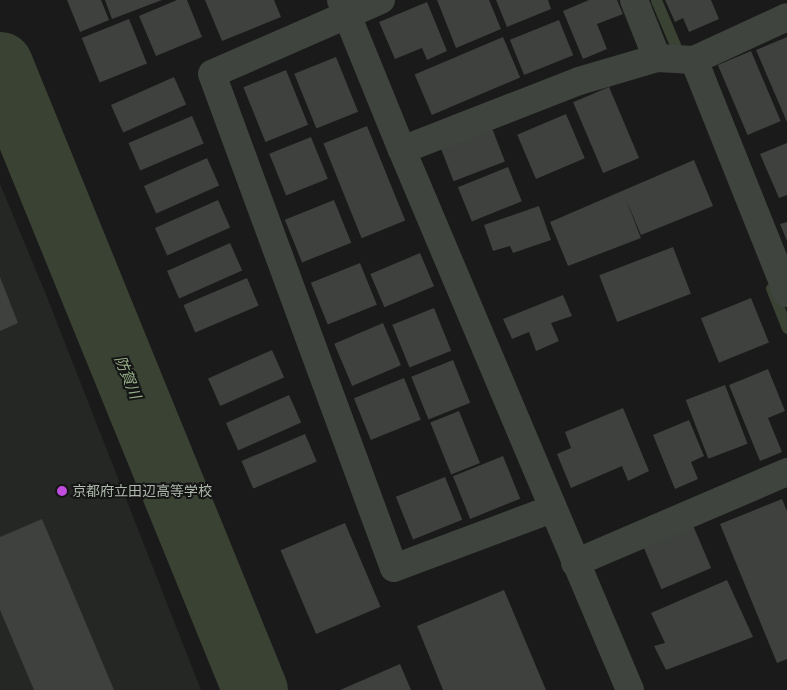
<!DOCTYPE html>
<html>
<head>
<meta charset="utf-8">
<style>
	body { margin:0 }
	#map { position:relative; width:787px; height:690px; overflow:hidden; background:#191a19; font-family:Inter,"Noto Sans JP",sans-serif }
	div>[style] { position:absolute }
	.built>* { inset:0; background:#252725 }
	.stream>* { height:11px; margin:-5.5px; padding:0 5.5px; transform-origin:5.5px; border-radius:5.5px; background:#3a4234 }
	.river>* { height:65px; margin:-32.5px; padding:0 32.5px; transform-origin:32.5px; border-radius:32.5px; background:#3a4234 }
	.building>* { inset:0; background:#3e413e; transform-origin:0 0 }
	.minor>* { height:28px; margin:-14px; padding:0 14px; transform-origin:14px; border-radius:14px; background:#3f443f }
	.dots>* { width:14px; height:14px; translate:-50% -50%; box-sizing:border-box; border:2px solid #141514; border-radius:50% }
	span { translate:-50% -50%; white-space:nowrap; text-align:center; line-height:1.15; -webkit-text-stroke:4px #141514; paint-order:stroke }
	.poi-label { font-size:14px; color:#afb9ad }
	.left { translate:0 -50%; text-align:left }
	.water-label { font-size:15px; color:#97b088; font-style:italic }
</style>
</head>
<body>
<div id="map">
	<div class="built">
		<i style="clip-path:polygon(0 184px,45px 292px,201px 690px,0 690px)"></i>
	</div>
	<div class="stream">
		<i style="left:656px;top:0;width:64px;rotate:67deg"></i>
		<i style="left:771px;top:288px;width:43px;rotate:68.2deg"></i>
	</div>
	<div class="river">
		<i style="left:0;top:64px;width:676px;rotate:67.84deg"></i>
	</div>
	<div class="building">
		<i style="clip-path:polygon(67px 0,101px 0,109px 20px,80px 32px)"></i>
		<i style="clip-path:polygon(105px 0,162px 0,112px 19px)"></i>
		<i style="clip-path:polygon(177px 0,187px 0,202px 37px,156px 56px,139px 16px)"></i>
		<i style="clip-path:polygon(205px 0,274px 0,281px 17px,222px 41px)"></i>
		<i style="clip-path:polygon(437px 0,489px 0,501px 29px,456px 48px)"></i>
		<i style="clip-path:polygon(496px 0,548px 0,551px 9px,507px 27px)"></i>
		<i style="clip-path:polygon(589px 0,617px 0,623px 14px,597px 24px,607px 49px,583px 59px,563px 11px)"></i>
		<i style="clip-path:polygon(665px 0,711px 0,719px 19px,689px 32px,683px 18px,675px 22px)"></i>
		<i style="clip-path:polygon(427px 2px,447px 51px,427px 60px,422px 48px,395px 59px,379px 22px)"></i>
		<i style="left:129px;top:19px;width:48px;height:51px;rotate:68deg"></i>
		<i style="left:559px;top:20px;width:38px;height:53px;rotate:68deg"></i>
		<i style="left:503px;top:37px;width:44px;height:96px;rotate:67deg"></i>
		<i style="clip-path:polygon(787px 37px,787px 122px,756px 50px)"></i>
		<i style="left:751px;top:51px;width:76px;height:36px;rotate:67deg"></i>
		<i style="left:336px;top:57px;width:59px;height:45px;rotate:68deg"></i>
		<i style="left:286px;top:70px;width:59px;height:46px;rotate:68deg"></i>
		<i style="left:174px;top:77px;width:30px;height:69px;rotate:66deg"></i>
		<i style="left:609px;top:87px;width:77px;height:39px;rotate:67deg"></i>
		<i style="left:566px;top:114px;width:48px;height:53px;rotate:67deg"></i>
		<i style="left:192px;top:116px;width:30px;height:69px;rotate:67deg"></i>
		<i style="left:367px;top:126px;width:102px;height:47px;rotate:68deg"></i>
		<i style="left:492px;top:128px;width:36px;height:55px;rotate:69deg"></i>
		<i style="left:311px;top:137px;width:45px;height:45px;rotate:68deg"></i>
		<i style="clip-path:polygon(787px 143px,787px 195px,779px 198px,760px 154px)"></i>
		<i style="left:207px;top:158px;width:30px;height:69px;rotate:66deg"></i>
		<i style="clip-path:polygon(694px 160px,713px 206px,641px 235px,625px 197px,641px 238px,568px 266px,550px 222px)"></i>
		<i style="left:508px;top:167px;width:37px;height:54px;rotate:68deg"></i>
		<i style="left:218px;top:200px;width:30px;height:69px;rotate:66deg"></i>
		<i style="left:334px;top:200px;width:46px;height:53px;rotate:68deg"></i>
		<i style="clip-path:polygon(539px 206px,551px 240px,513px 253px,510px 246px,493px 251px,484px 225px)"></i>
		<i style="clip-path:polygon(787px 222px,787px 241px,780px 224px)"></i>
		<i style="left:230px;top:243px;width:30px;height:69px;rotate:66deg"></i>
		<i style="left:673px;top:247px;width:50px;height:79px;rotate:69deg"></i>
		<i style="left:420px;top:253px;width:36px;height:54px;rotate:67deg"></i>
		<i style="left:360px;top:263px;width:45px;height:53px;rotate:68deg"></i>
		<i style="clip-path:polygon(0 277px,18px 323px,0 331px)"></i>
		<i style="left:247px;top:278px;width:30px;height:69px;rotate:67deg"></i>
		<i style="clip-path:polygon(563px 295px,572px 316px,551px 323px,559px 341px,536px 351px,529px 332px,512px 339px,503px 319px)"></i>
		<i style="left:751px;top:298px;width:48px;height:54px;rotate:68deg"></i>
		<i style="left:434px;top:308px;width:46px;height:45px;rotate:68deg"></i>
		<i style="left:383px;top:323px;width:46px;height:53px;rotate:67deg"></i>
		<i style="left:272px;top:350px;width:30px;height:70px;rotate:66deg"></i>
		<i style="left:453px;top:360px;width:46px;height:45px;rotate:68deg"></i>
		<i style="clip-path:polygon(768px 369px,785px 411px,768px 418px,782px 452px,760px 461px,729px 385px)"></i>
		<i style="left:404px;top:378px;width:45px;height:54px;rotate:68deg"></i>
		<i style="left:725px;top:385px;width:63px;height:42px;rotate:69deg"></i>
		<i style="left:289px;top:395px;width:30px;height:69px;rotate:66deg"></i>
		<i style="clip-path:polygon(623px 408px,649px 471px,628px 481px,622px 466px,571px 488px,557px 454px,571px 448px,565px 432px)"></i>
		<i style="left:459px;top:411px;width:56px;height:31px;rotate:68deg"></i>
		<i style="clip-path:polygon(689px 420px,704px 456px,691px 462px,698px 479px,675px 489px,653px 435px)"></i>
		<i style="left:305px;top:434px;width:30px;height:69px;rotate:67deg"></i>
		<i style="left:503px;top:456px;width:46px;height:54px;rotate:68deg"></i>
		<i style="left:445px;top:477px;width:46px;height:53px;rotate:68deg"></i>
		<i style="clip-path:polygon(782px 499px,787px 511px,787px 659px,777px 663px,720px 524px)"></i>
		<i style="clip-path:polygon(42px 519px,114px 690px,34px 690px,0 610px,0 537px)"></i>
		<i style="left:345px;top:523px;width:91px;height:70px;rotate:67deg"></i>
		<i style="left:692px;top:523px;width:49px;height:54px;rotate:67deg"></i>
		<i style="clip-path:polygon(727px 580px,753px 637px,666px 670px,654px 646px,665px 643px,651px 613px)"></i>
		<i style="clip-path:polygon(504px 590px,546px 690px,443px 690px,417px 626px)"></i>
		<i style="clip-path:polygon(400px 664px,411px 690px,340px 690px)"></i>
	</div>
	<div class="minor">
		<i style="left:341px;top:0;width:162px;rotate:67.9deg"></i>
		<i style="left:381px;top:0;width:184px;rotate:156.4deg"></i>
		<i style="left:212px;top:74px;width:526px;rotate:69.78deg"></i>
		<i style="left:394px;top:568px;width:169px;rotate:-20.5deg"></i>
		<i style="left:634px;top:0;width:62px;rotate:68.4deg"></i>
		<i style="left:657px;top:58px;width:37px;rotate:3deg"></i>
		<i style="left:694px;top:60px;width:102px;rotate:-24.8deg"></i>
		<i style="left:694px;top:60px;width:251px;rotate:68.2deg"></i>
		<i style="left:575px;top:563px;width:231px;rotate:-23.2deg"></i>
		<i style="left:630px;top:690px;width:586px;rotate:-112.89deg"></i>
		<i style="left:402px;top:150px;width:190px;rotate:-21.3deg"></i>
		<i style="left:579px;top:81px;width:81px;rotate:-16.4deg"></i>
	</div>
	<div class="dots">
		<i style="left:62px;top:491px;background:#c14dde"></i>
	</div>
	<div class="poi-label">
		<span class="left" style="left:72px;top:491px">京都府立田辺高等学校</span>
	</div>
	<div class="water-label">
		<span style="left:128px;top:377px;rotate:68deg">防賀川</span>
	</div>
</div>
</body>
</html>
